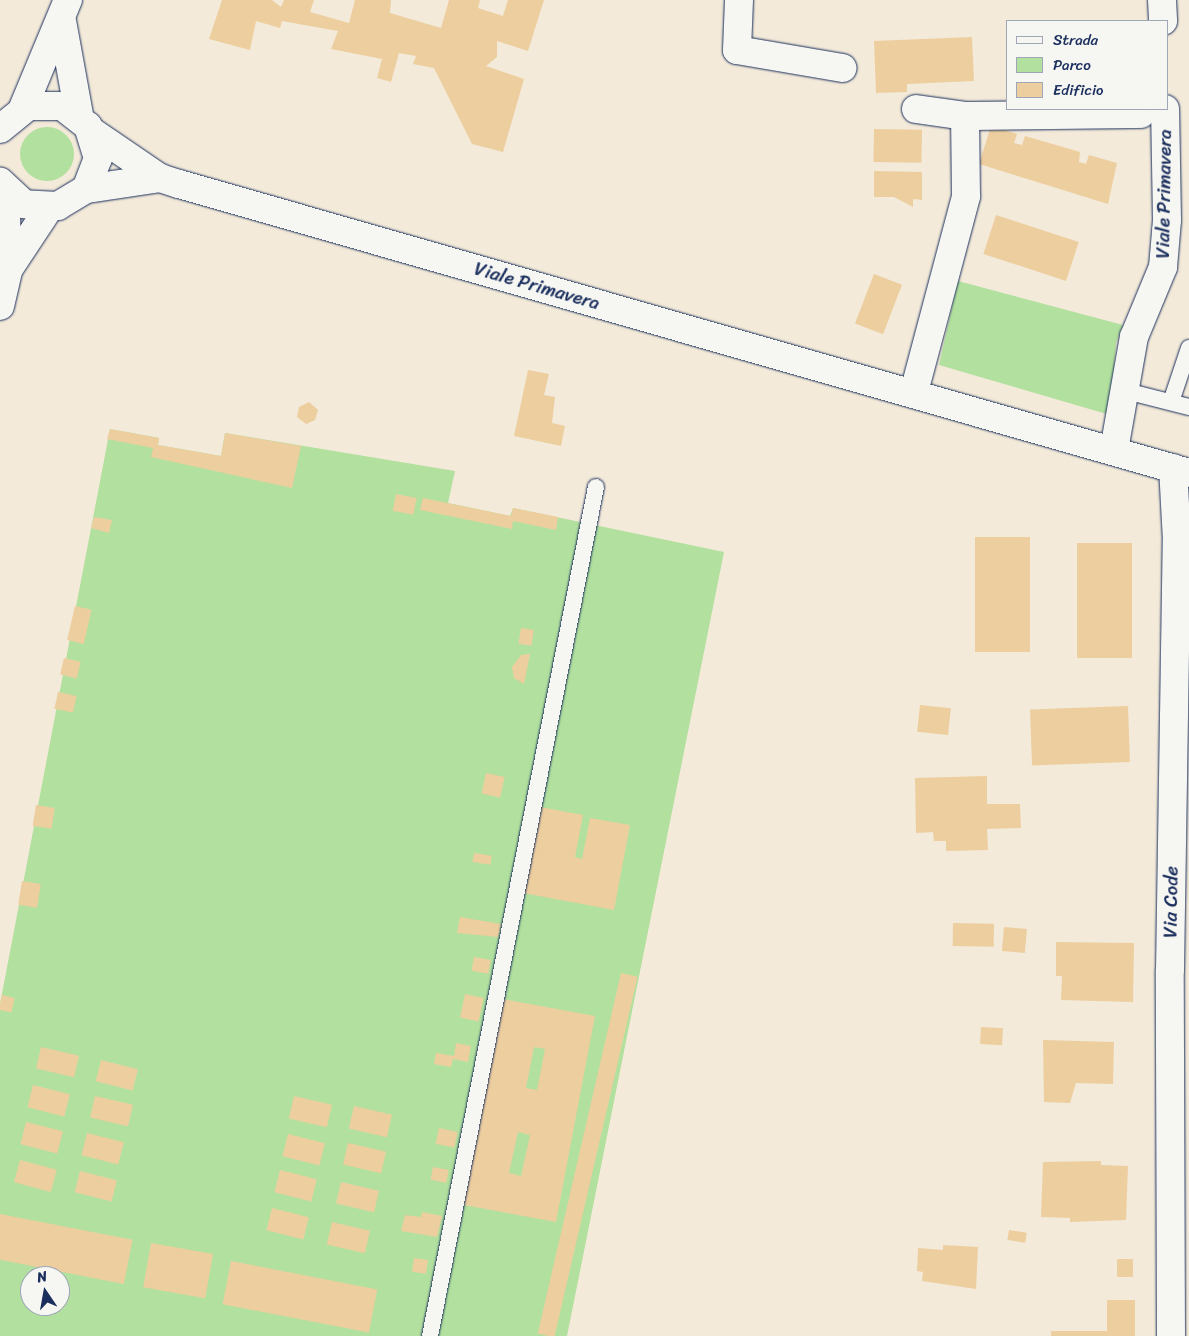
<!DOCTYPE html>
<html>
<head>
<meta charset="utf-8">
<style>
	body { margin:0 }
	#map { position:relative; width:1189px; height:1336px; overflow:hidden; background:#f3ead9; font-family:Sriracha,sans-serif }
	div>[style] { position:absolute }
	.green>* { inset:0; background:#b2e09e }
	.round { border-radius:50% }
	.building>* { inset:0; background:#edce9f; transform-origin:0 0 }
	.roads { filter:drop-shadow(0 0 1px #1b2f5e) drop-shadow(0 0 1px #1b2f5e) }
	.lane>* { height:16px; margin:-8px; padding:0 8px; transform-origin:8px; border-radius:8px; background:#f6f6f2 }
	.street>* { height:28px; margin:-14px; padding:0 14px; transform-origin:14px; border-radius:14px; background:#f6f6f2 }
	.secondary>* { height:28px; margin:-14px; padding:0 14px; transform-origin:14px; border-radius:14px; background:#f6f6f2 }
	span { translate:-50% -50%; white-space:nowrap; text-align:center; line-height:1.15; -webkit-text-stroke:4px #f6f6f2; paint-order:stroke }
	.street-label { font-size:19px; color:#1b2f5e }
	.legend { position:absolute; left:1006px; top:20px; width:162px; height:90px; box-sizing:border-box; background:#f6f6f2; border:1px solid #9ea6b7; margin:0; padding:6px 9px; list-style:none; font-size:15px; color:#1b2f5e }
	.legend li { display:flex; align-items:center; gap:10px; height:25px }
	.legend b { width:25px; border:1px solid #9ea6b7 }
	.north { position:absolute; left:20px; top:1266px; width:50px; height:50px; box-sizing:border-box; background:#f6f6f2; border:1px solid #9ea6b7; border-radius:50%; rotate:348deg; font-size:14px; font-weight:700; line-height:20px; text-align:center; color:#1b2f5e }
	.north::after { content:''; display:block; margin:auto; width:18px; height:22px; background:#1b2f5e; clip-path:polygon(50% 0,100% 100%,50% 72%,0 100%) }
</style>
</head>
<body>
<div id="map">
	<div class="green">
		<i class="round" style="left:20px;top:127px;width:54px;height:54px"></i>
		<i style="clip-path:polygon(958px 281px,1123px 325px,1116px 343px,1110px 415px,939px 365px)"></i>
		<i style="clip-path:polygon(evenodd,110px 429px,159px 438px,158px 445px,221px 456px,225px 433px,455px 471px,448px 503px,510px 516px,513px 508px,724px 552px,567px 1336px,0 1336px,0 1004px,110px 429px,30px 1276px,60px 1276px,60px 1306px,30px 1306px,30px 1276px)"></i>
	</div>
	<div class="building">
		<i style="clip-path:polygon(222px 0,272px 0,281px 7px,284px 0,314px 0,310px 12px,349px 23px,355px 0,391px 0,390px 13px,441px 28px,449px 0,480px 0,478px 8px,503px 16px,508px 0,544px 0,528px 51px,497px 41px,497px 57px,486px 66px,524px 79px,503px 152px,472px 144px,434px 68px,413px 64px,416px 56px,399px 53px,391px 82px,377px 78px,382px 59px,331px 49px,338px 31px,282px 21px,280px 28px,256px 21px,250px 50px,209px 39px)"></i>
		<i style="clip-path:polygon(972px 37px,974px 81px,907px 84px,907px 92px,876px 93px,874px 41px)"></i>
		<i style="clip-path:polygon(991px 126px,1017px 134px,1014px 143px,1022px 145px,1025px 136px,1080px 152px,1079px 162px,1086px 164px,1089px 155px,1117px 163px,1108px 204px,979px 164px)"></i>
		<i style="left:874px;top:129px;width:48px;height:33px;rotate:1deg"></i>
		<i style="clip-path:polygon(874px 171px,922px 172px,922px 200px,913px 199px,913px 207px,894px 197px,874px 197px)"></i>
		<i style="left:996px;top:215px;width:87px;height:41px;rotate:18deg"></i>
		<i style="left:874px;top:274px;width:30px;height:53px;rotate:21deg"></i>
		<i style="clip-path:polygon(528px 370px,549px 374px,544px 395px,555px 397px,552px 423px,565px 426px,561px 446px,514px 436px)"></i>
		<i style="clip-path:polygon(309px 402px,318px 410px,315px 420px,306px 424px,297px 417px,299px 407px)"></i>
		<i style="clip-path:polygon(110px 429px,159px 438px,158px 445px,221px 456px,225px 433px,301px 446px,292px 488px,151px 457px,153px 448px,107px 439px)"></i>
		<i style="left:396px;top:494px;width:21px;height:17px;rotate:11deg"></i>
		<i style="clip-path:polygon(423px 498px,511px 516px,513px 508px,558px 517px,556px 530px,513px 521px,512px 529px,420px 510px)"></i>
		<i style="clip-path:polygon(94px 517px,112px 520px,109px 533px,91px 528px)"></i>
		<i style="left:975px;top:537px;width:55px;height:115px"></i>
		<i style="left:1077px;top:543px;width:55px;height:115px"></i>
		<i style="left:75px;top:606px;width:17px;height:35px;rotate:13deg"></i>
		<i style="left:521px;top:628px;width:13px;height:16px;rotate:9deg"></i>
		<i style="clip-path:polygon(530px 654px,524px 684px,514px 678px,512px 667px,521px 655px)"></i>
		<i style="left:64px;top:658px;width:17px;height:17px;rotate:13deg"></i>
		<i style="left:58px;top:692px;width:19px;height:17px;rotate:12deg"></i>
		<i style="left:920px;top:705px;width:31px;height:27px;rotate:6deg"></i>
		<i style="left:1128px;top:706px;width:56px;height:98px;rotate:88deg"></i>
		<i style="left:486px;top:773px;width:19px;height:21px;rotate:12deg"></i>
		<i style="clip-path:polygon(987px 776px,987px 804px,1020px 804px,1021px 828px,987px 829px,988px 850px,946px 851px,946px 841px,934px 841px,933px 832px,916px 833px,915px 778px)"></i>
		<i style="left:36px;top:805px;width:19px;height:21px;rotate:9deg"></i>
		<i style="clip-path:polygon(540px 807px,583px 815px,575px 857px,582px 859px,590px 818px,630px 825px,614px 910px,523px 893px)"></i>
		<i style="left:474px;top:853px;width:18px;height:9px;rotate:9deg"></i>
		<i style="left:22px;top:881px;width:19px;height:24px;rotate:9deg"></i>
		<i style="clip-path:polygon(460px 917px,501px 924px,498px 937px,457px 933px)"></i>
		<i style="left:953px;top:923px;width:41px;height:23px;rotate:1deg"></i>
		<i style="left:1004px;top:927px;width:23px;height:24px;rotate:5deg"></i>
		<i style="clip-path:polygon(1056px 942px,1134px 943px,1133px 1002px,1061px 1000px,1062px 976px,1056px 976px)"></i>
		<i style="left:474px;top:957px;width:17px;height:14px;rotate:10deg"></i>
		<i style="left:621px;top:973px;width:17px;height:370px;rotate:13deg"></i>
		<i style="left:465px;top:994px;width:19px;height:24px;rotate:12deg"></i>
		<i style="left:2px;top:995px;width:13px;height:15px;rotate:13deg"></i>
		<i style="clip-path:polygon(evenodd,503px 999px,595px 1016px,556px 1222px,464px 1205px,503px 999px,534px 1047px,545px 1049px,537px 1090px,526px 1088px,534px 1047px,503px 999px,518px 1132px,530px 1135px,521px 1176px,509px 1173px,518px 1132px)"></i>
		<i style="left:981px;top:1027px;width:22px;height:17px;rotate:3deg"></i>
		<i style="clip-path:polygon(1043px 1040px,1114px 1042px,1113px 1084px,1076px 1083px,1070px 1103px,1044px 1102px)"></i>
		<i style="clip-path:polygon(456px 1043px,471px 1046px,468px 1062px,453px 1059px,451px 1067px,434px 1064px,436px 1053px,454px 1056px)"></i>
		<i style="left:41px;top:1047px;width:39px;height:22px;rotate:13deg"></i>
		<i style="left:101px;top:1060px;width:38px;height:22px;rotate:14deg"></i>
		<i style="left:33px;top:1085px;width:38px;height:23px;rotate:14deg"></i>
		<i style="left:95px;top:1096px;width:39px;height:22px;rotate:13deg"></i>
		<i style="left:294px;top:1096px;width:39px;height:23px;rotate:13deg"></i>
		<i style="left:354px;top:1106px;width:39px;height:23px;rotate:13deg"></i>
		<i style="left:26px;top:1122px;width:38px;height:23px;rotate:14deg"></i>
		<i style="left:439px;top:1128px;width:19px;height:16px;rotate:12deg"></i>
		<i style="left:87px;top:1133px;width:38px;height:23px;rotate:14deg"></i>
		<i style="left:288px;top:1134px;width:38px;height:23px;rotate:14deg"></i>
		<i style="left:348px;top:1143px;width:39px;height:22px;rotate:13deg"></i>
		<i style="left:20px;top:1160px;width:38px;height:23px;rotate:15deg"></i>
		<i style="clip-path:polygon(1101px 1161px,1101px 1165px,1128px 1166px,1126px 1220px,1070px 1222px,1070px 1218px,1041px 1217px,1043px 1162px)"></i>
		<i style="left:433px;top:1167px;width:16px;height:13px;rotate:11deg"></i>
		<i style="left:280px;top:1170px;width:38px;height:23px;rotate:14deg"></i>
		<i style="left:80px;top:1171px;width:38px;height:22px;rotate:14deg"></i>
		<i style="left:341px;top:1182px;width:39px;height:22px;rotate:13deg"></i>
		<i style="left:272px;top:1208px;width:38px;height:23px;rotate:14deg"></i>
		<i style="clip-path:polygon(422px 1212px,442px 1216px,437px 1237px,401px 1231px,405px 1215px,421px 1217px)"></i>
		<i style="left:0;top:1214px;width:135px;height:45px;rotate:11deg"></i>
		<i style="left:332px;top:1222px;width:39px;height:23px;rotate:13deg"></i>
		<i style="left:1009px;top:1230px;width:18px;height:10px;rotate:9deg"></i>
		<i style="left:151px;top:1243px;width:63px;height:45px;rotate:10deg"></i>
		<i style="clip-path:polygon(943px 1245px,978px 1247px,976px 1289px,922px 1281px,923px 1272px,917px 1271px,918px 1248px,943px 1250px)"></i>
		<i style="left:414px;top:1258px;width:14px;height:14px;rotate:8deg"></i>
		<i style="left:1117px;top:1259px;width:16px;height:18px"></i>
		<i style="left:231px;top:1261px;width:149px;height:44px;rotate:11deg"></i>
		<i style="clip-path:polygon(1107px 1300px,1135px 1300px,1135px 1336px,1051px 1336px,1051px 1331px,1107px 1331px)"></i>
	</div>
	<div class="roads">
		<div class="lane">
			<i style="left:1122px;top:390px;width:69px;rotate:14.2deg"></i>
			<i style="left:1171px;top:402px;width:57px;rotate:-71.6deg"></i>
			<i style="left:430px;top:1336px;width:865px;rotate:-78.94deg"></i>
		</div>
		<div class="street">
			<i style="left:739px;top:0;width:50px;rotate:92.3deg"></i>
			<i style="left:737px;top:50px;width:107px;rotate:9.7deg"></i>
			<i style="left:1162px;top:0;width:21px;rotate:87deg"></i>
			<i style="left:916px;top:109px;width:49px;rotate:8.1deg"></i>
			<i style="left:914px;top:392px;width:203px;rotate:-75.1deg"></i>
			<i style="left:966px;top:196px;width:80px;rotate:-90.7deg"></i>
			<i style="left:965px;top:116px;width:176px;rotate:-0.7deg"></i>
			<i style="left:1114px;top:450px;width:115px;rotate:-80deg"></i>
			<i style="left:1134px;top:337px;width:76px;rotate:-67.5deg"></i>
			<i style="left:1163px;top:267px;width:47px;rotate:-85.1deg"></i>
			<i style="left:1167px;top:220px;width:111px;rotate:-91deg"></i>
			<i style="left:1171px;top:1336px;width:366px;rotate:-90.2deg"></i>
			<i style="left:1170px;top:970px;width:429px;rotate:-89.1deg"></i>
			<i style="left:1177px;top:541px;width:73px;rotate:-93.1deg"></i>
		</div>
		<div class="secondary">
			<i style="left:62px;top:21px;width:96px;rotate:79.7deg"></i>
			<i style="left:23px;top:108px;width:117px;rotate:-67.4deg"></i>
			<i style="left:0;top:129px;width:36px;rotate:-39deg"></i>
			<i style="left:28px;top:106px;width:34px"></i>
			<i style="left:62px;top:106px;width:33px;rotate:38deg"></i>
			<i style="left:88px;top:126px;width:34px;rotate:73deg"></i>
			<i style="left:98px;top:158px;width:33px;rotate:111deg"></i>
			<i style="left:86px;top:189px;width:33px;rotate:149deg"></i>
			<i style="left:58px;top:206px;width:34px;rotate:-177deg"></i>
			<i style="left:24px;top:204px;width:33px;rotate:-137deg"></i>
			<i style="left:91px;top:131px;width:83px;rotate:34.3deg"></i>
			<i style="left:160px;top:178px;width:20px;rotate:18deg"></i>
			<i style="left:179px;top:184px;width:1051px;rotate:15.97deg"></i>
			<i style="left:86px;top:189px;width:75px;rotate:-8.5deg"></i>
			<i style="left:8px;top:270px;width:74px;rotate:-56.5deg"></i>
			<i style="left:0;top:306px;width:37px;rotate:-77deg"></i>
			<i style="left:8px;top:270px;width:81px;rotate:-92.1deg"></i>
		</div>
	</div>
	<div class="street-label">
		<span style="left:1164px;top:194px;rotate:-89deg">Viale Primavera</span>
		<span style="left:537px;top:286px;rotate:16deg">Viale Primavera</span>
		<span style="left:1171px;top:902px;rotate:-89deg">Via Code</span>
	</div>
	<ul class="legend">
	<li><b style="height:6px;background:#f6f6f2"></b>Strada</li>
	<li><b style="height:14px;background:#b2e09e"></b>Parco</li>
	<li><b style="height:14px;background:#edce9f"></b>Edificio</li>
	</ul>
	<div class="north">N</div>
</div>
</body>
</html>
